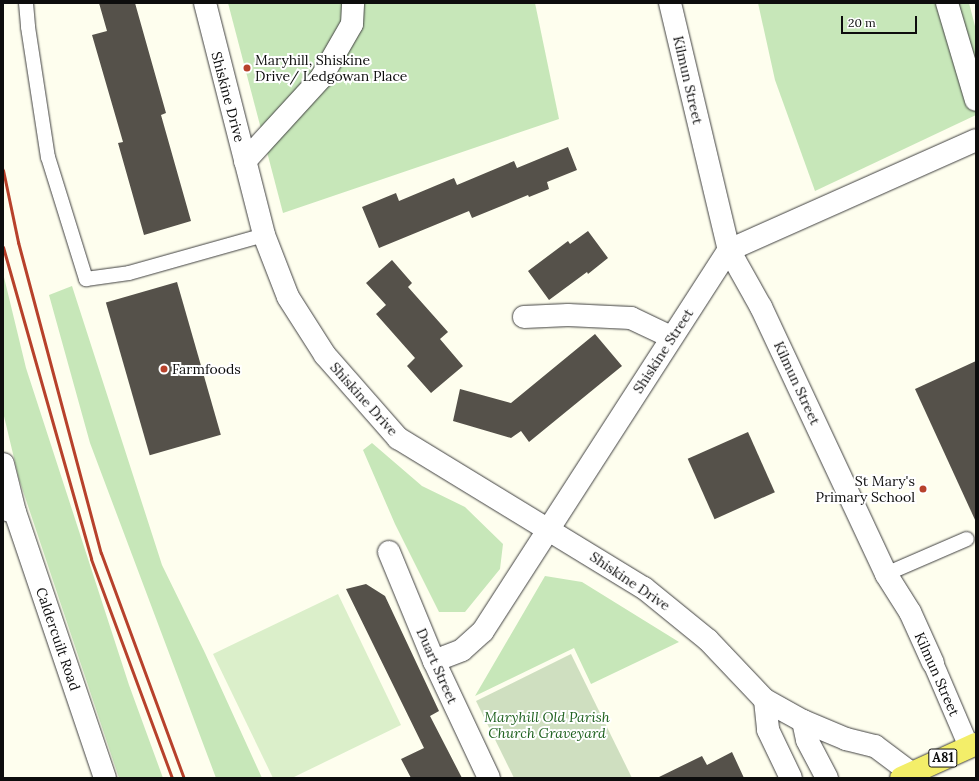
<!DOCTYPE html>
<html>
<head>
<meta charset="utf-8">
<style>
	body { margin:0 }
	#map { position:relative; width:979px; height:781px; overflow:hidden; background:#fefeee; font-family:Lora,serif }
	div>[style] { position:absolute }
	.green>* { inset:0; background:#c7e7b9 }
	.cemetery>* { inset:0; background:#cfdfc0 }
	.pitch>* { inset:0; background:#dbefca }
	.building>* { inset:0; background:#55514a; transform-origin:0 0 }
	.roads { filter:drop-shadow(0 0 1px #404040) drop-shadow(0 0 1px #404040) }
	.service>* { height:14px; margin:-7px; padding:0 7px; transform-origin:7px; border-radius:7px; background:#fff }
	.pedestrian>* { height:20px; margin:-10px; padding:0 10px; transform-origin:10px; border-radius:10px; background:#fff }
	.minor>* { height:22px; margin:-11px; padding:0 11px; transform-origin:11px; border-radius:11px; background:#fff }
	.tertiary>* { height:22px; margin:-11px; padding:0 11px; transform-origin:11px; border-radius:11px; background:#fff }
	.primary>* { height:22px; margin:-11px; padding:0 11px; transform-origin:11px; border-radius:11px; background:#f3ee69 }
	.rail>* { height:3px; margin:-1.5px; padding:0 1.5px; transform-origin:1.5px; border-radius:1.5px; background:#b7412b }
	.dots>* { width:11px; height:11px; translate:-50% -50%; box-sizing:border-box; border:2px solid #fff; border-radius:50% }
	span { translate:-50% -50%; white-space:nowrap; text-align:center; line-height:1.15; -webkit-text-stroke:4px #fff; paint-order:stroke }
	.shield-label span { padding:1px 3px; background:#fff; border:1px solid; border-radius:3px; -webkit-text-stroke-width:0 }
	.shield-label { font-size:13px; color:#0d0d0d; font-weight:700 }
	.poi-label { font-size:14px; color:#0d0d0d }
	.left { translate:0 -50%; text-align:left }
	.right { translate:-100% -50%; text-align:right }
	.street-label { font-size:14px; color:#0d0d0d }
	.park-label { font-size:14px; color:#206220; font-style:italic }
	.frame { position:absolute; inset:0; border:4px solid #0d0d0d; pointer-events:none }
	.scale { position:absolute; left:841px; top:16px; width:76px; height:18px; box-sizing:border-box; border:2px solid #0d0d0d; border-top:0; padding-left:5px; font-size:12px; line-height:14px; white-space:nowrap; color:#0d0d0d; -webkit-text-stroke:3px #fff; paint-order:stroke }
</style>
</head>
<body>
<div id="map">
	<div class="green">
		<i style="clip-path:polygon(228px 3px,535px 3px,559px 119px,283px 213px)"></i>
		<i style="clip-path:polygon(758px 3px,969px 3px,976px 30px,976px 115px,815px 191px,775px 80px)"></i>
		<i style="clip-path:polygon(3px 273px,26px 368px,129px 685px,163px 778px,119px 778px,19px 479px,3px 412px)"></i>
		<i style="clip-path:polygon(72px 286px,162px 565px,205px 653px,262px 778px,216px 778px,90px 443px,49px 295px)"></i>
		<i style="clip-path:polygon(372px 443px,422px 486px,465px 507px,503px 544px,500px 569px,465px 612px,439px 612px,395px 524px,363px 450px)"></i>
		<i style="clip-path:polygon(545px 576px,582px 582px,679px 642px,591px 684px,574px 648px,475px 696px)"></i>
	</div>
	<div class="cemetery">
		<i style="clip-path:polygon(571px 654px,632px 778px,514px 778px,476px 701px)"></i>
	</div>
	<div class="pitch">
		<i style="clip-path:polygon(338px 594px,401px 725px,292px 778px,273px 778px,213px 654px)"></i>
	</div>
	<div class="building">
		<i style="clip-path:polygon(99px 3px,135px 3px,166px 113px,161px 115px,191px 221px,144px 235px,118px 143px,123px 142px,92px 35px,107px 31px)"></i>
		<i style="clip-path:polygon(568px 147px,577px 170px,547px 182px,549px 189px,529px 197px,528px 195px,472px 218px,469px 211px,379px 248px,362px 207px,396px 193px,399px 201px,454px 178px,457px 185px,514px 161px,517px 168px)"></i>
		<i style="clip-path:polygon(588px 231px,608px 258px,588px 274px,587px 272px,549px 300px,528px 271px,568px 241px,570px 244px)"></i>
		<i style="clip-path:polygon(392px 260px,412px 283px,408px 287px,448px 332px,440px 339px,463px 366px,431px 393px,407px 366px,415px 358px,376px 314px,386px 305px,366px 283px)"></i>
		<i style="left:177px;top:282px;width:159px;height:74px;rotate:74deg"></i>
		<i style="clip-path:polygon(595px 334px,622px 366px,529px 442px,521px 431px,511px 438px,453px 421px,460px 389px,511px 403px)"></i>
		<i style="clip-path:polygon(976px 361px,976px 522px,915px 389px)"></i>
		<i style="left:748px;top:432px;width:66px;height:66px;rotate:66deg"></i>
		<i style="clip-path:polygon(366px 584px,385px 596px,439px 711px,430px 716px,462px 778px,411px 778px,401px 759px,424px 748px,346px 589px)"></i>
		<i style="clip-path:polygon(732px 752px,744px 778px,657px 778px,702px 756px,707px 765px)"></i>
	</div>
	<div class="roads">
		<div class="service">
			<i style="left:26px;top:3px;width:24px;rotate:85deg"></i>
			<i style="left:28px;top:27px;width:132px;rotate:81.3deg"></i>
			<i style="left:48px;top:157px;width:128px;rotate:72.7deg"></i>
			<i style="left:86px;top:279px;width:43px;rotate:-7.9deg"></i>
			<i style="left:129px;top:273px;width:140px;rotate:-15.7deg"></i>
			<i style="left:886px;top:574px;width:88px;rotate:-23.4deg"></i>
		</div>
		<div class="pedestrian">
			<i style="left:933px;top:663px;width:91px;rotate:66.8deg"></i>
		</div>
		<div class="minor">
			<i style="left:670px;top:3px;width:254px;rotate:76.6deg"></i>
			<i style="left:729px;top:250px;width:65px;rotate:60.7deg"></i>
			<i style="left:761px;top:307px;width:295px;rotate:64.9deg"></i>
			<i style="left:886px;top:574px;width:45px;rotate:57.7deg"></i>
			<i style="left:910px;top:612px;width:56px;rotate:65.7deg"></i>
			<i style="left:947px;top:3px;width:101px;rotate:73.4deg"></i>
			<i style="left:245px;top:161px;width:113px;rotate:-47.5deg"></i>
			<i style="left:321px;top:78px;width:62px;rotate:-60.1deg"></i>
			<i style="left:352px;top:24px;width:21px;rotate:-87deg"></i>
			<i style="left:524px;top:317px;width:44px;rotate:-2.6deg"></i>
			<i style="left:568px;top:315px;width:63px;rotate:2.7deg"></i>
			<i style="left:631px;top:318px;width:44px;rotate:25.4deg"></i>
			<i style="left:3px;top:464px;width:49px;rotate:76deg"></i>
			<i style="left:389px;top:552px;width:118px;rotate:67.6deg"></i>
			<i style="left:434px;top:661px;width:129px;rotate:64.8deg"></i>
			<i style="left:434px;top:661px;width:30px;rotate:-21deg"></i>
			<i style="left:462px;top:650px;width:28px;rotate:-42deg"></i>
			<i style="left:483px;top:631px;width:454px;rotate:-57.2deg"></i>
			<i style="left:729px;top:250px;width:270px;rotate:-24deg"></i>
		</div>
		<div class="tertiary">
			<i style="left:205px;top:3px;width:239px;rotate:75.7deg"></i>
			<i style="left:264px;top:235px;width:66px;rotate:68.8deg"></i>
			<i style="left:288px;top:297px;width:69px;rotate:57.5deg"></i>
			<i style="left:325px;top:355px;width:111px;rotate:48.7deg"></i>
			<i style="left:398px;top:438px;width:288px;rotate:31.4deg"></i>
			<i style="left:644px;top:588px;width:82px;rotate:39.1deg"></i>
			<i style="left:708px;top:640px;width:83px;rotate:46.5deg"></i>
			<i style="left:765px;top:700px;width:43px;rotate:28.9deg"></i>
			<i style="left:803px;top:721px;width:47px;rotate:22.7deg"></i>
			<i style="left:846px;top:739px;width:30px;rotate:14deg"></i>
			<i style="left:875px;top:746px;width:45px;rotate:36.9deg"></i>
			<i style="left:3px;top:509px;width:12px;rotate:14deg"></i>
			<i style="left:15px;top:512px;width:281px;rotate:71.3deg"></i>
			<i style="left:765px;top:700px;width:30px;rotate:84deg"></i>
			<i style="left:768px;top:730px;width:53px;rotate:64.4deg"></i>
			<i style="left:803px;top:721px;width:19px;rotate:78deg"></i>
			<i style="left:807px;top:740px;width:43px;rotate:62.2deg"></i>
		</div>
		<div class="primary">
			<i style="left:901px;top:778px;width:82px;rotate:-24.4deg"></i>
		</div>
	</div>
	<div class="rail">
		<i style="left:3px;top:170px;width:74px;rotate:78.2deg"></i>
		<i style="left:18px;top:242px;width:322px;rotate:75.1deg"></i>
		<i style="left:101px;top:553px;width:240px;rotate:69.8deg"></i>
		<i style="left:3px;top:247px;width:324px;rotate:74.2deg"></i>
		<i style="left:91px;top:559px;width:233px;rotate:69.7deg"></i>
	</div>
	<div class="dots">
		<i style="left:247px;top:68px;background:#b7412b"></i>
		<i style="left:164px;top:369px;background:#b7412b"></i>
		<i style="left:923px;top:489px;background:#b7412b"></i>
	</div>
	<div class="shield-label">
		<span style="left:943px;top:758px">A81</span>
	</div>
	<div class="poi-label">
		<span class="left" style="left:255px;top:68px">Maryhill, Shiskine<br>Drive/ Ledgowan Place</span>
		<span class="left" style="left:172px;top:369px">Farmfoods</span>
		<span class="right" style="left:915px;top:489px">St Mary's<br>Primary School</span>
	</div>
	<div class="street-label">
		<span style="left:688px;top:80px;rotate:77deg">Kilmun Street</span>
		<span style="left:228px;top:97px;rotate:75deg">Shiskine Drive</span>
		<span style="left:663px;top:351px;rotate:-57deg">Shiskine Street</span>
		<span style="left:797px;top:383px;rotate:65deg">Kilmun Street</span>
		<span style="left:364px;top:399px;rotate:48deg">Shiskine Drive</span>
		<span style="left:630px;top:581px;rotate:34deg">Shiskine Drive</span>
		<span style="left:58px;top:639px;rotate:71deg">Caldercuilt Road</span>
		<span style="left:437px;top:666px;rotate:66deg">Duart Street</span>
		<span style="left:937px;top:674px;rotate:66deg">Kilmun Street</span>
	</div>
	<div class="park-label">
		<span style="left:547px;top:725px">Maryhill Old Parish<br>Church Graveyard</span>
	</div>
	<div class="frame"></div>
	<div class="scale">20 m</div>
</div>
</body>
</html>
